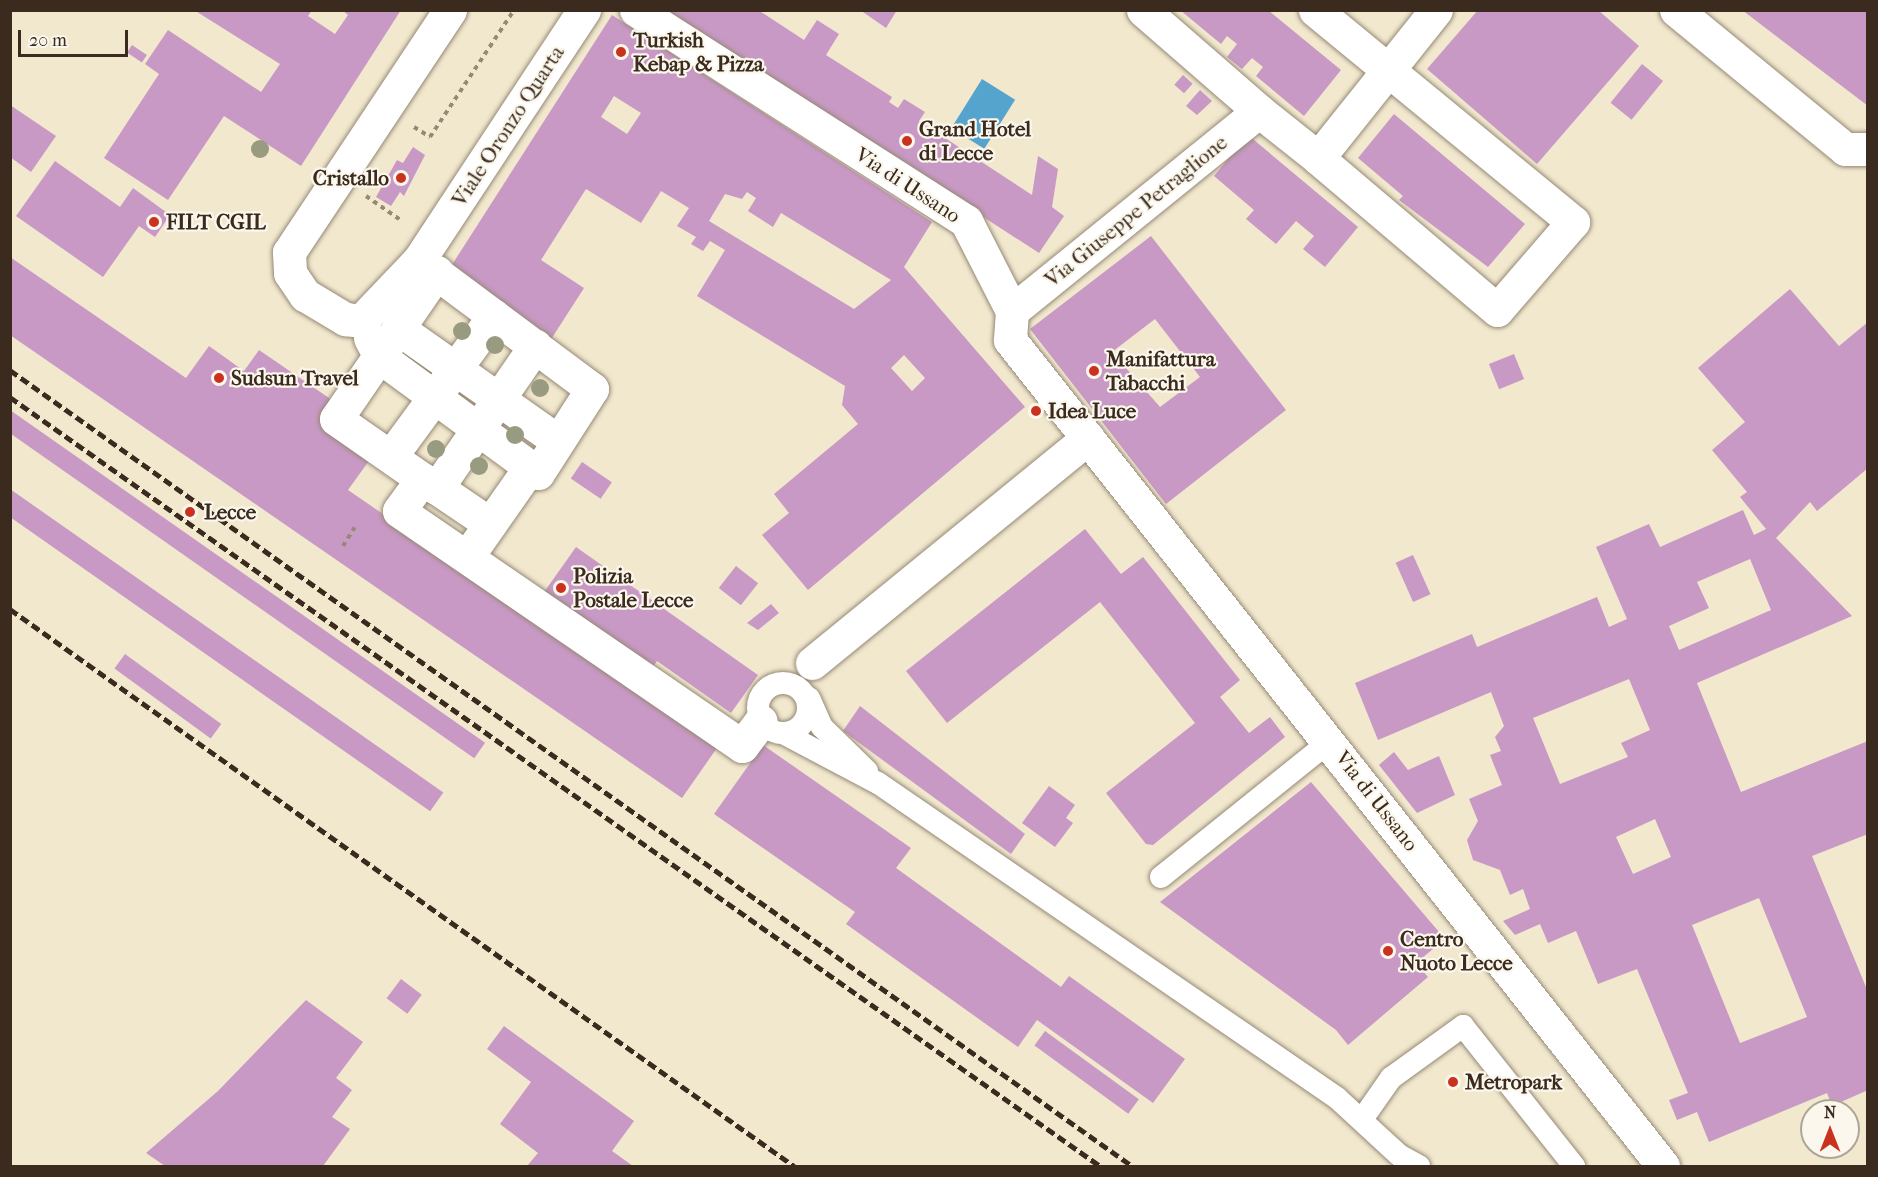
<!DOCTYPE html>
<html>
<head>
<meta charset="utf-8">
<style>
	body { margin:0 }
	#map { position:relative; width:1878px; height:1177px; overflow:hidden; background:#f1e8ce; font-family:"IM FELL French Canon",serif }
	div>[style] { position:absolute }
	.water>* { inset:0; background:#54a4ce; transform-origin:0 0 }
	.building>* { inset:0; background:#c899c5; transform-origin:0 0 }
	.path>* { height:4px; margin-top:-2px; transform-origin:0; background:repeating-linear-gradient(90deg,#968976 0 4.5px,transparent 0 9px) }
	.roads { filter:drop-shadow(0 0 2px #968976) drop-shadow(0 0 2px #968976) }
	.lane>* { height:22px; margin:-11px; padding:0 11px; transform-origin:11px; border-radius:11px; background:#fff }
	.lane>.ring { margin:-11px; padding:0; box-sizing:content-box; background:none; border:22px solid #fff; border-radius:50% }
	.street>* { height:33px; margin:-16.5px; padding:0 16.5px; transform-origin:16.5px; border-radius:16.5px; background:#fff }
	.rail>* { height:4.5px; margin-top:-2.25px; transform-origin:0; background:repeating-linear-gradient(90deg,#3b2a1e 0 9px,transparent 0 13.5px) }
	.trees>* { width:18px; height:18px; margin:-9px; border-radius:50%; background:#989b80 }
	.dots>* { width:16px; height:16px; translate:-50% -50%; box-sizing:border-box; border:3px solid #fbf7ec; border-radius:50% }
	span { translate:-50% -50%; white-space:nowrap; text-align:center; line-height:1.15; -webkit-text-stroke:4.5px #fbf7ec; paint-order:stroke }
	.poi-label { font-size:21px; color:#3b2a1e; font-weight:700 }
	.left { translate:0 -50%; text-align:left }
	.right { translate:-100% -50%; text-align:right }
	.street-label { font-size:21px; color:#3b2a1e }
	.frame { position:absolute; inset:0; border:12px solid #3b2a1e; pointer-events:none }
	.north { position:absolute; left:1800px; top:1099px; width:60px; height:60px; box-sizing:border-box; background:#fbf7ec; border:2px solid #aea59a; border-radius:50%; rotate:0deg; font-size:16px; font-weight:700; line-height:24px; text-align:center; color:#3b2a1e }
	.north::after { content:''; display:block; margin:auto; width:21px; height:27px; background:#c8321e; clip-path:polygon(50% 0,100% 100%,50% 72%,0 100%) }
	.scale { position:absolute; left:18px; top:30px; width:110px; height:27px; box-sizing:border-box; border:3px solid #3b2a1e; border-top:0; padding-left:8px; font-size:18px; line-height:21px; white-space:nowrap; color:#3b2a1e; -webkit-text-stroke:4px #fbf7ec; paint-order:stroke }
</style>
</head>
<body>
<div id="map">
	<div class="water">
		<i style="left:982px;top:79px;width:39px;height:58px;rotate:32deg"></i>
	</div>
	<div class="building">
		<i style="clip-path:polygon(194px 10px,312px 10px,308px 16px,335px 34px,348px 15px,342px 10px,401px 10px,301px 166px,224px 116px,168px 200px,104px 158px,159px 74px,145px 64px,168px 30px,261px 92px,280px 64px)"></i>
		<i style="clip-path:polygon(664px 10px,758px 10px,804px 40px,817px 20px,839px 34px,826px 55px,892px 97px,889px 102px,898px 108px,904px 99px,925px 112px,919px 121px,1032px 195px,1038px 156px,1058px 169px,1052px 207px,1064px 216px,1039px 253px)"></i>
		<i style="clip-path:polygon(860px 10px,897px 10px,886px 28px)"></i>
		<i style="clip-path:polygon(1180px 10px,1268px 10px,1341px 70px,1304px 116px,1256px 76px,1263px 67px,1252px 58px,1242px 69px,1227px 57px,1237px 44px,1227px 36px,1221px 44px)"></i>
		<i style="clip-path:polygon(1478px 10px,1598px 10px,1639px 46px,1537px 164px,1427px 69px)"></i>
		<i style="clip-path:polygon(1742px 10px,1868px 10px,1868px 106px)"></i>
		<i style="clip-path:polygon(evenodd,612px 15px,932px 222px,904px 267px,1025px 407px,808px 590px,762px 535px,789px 513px,774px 494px,858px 424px,842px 405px,845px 386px,697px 296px,725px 250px,710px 241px,703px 251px,691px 244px,696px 237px,677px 226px,689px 208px,661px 191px,641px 223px,586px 189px,541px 260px,584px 288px,548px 344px,448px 271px,612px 15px,614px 96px,641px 113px,627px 134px,601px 117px,614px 96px,612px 15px,747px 192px,756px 198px,748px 211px,773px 227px,781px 213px,891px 280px,854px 309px,709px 221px,725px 194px,742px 199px,747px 192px,612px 15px,904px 355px,925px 378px,912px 391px,891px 368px,904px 355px)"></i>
		<i style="left:132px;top:45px;width:18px;height:9px;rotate:34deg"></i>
		<i style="left:1642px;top:64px;width:27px;height:50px;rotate:39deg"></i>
		<i style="left:1183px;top:75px;width:13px;height:13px;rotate:42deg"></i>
		<i style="clip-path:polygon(1200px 90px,1212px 101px,1197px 115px,1186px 106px)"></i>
		<i style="clip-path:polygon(10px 105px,56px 136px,31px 172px,10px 157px)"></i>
		<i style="clip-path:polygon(1394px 114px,1525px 224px,1488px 267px,1399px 200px,1403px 196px,1358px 158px)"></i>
		<i style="clip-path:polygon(1248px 135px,1358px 227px,1325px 267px,1303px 249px,1314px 236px,1296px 221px,1276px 244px,1246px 219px,1254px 210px,1214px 176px)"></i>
		<i style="clip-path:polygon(413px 147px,425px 155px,404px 196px,400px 192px,391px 206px,376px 197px,397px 160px,403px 163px)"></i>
		<i style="clip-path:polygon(55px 161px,120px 207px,133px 188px,170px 215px,155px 237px,139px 226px,103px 277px,16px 216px)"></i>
		<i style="clip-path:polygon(evenodd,1151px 236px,1286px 410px,1166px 504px,1030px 329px,1151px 236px,1155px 319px,1200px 377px,1160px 407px,1112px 352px,1155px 319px)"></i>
		<i style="clip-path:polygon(10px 257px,186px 378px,209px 346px,244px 371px,259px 350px,348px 411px,371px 458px,348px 490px,719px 745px,682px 798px,10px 335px)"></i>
		<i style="clip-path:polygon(evenodd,1790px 289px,1839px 346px,1868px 322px,1868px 468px,1817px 511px,1810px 502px,1776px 538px,1852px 616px,1697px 683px,1741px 792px,1868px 741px,1868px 834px,1812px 856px,1868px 992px,1868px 1090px,1832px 1106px,1827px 1093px,1709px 1142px,1697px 1112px,1677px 1120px,1669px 1100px,1688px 1093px,1637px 969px,1598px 984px,1576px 931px,1548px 943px,1540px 924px,1515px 935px,1503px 921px,1530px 909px,1523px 889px,1510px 895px,1500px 870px,1473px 860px,1467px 840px,1478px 821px,1469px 799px,1502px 785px,1490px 755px,1501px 751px,1495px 737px,1504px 726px,1491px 692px,1378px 740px,1355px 683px,1472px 634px,1477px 647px,1597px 597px,1609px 627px,1627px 619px,1596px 547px,1649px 524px,1660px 547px,1743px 510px,1754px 535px,1766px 529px,1740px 497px,1747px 492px,1712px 450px,1745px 422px,1698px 368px,1790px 289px,1750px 559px,1771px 610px,1679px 650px,1669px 626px,1709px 608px,1697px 582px,1750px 559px,1790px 289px,1629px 679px,1650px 730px,1621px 743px,1628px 757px,1560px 784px,1533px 718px,1629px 679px,1790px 289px,1655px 819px,1671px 857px,1633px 874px,1616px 837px,1655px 819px,1790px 289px,1759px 898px,1807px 1017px,1740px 1043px,1692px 925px,1759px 898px)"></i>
		<i style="left:1514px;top:354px;width:27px;height:27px;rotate:68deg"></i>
		<i style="left:10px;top:410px;width:580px;height:19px;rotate:35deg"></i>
		<i style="left:582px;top:462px;width:36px;height:20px;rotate:34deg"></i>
		<i style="left:10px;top:489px;width:529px;height:23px;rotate:35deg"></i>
		<i style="clip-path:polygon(1085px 529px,1121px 574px,1143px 557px,1240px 680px,1220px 697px,1249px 733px,1270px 717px,1285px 737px,1153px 845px,1146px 844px,1106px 793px,1195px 723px,1100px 602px,947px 723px,906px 671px)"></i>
		<i style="clip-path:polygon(576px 547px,758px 675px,731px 713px,657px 661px,650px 671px,542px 595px)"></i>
		<i style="left:1413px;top:555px;width:43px;height:19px;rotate:66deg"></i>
		<i style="left:736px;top:566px;width:28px;height:28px;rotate:38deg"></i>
		<i style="clip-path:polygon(771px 604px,779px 613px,758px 630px,747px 623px)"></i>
		<i style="left:125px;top:654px;width:119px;height:18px;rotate:36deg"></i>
		<i style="clip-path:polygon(860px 706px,1025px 834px,1011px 854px,843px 731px)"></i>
		<i style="clip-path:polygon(763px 745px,911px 848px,896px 868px,1061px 987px,1069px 976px,1185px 1059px,1153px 1103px,1037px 1020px,1018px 1047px,846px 924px,855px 912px,714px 814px)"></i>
		<i style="clip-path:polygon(1394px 752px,1408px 770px,1439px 756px,1455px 795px,1417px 813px,1379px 765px)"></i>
		<i style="clip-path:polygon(1311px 782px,1445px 939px,1416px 963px,1428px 977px,1348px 1045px,1336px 1030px,1160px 902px)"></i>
		<i style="clip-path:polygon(1049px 786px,1075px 805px,1066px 818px,1073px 823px,1055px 847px,1022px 823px)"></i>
		<i style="left:401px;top:979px;width:26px;height:24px;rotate:37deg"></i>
		<i style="clip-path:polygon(306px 1000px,363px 1042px,336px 1078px,352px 1090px,332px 1117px,350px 1129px,323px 1166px,165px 1166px,146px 1153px,218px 1091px)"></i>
		<i style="clip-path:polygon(504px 1026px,634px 1121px,612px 1151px,633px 1166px,527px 1166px,538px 1153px,500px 1124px,531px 1082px,487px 1049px)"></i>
		<i style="left:1045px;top:1031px;width:116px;height:18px;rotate:36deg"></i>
	</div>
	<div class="path">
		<i style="left:414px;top:127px;width:19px;rotate:32deg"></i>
		<i style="left:430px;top:137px;width:152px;rotate:-56.5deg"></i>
		<i style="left:366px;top:196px;width:44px;rotate:34.8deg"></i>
		<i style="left:343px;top:546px;width:22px;rotate:-58deg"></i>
	</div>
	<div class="roads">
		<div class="lane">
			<i class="ring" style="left:758px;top:683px;width:28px;height:28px"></i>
			<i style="left:809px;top:698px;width:32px;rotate:66deg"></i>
			<i style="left:822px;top:727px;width:63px;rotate:44.4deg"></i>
			<i style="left:783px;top:733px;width:107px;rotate:27.8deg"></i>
			<i style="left:878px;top:783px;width:557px;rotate:34.46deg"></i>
			<i style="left:1337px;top:1098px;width:84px;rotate:42.6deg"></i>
			<i style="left:1399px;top:1155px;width:23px;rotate:29deg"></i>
			<i style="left:1161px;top:877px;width:217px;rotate:-38.8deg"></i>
			<i style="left:1363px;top:1118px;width:49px;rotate:-55deg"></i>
			<i style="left:1391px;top:1078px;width:89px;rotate:-35.8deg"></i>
			<i style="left:1463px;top:1026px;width:179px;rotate:51.6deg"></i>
		</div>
		<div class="street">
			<i style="left:450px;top:10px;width:291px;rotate:123.6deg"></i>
			<i style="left:289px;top:252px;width:21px;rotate:87deg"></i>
			<i style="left:290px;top:273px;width:27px;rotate:56deg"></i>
			<i style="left:305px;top:295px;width:47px;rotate:31deg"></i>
			<i style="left:345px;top:319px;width:16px;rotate:7deg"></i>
			<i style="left:361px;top:321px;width:84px;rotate:-46.4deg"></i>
			<i style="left:419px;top:260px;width:300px;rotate:-56.6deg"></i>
			<i style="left:636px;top:10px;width:392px;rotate:32.6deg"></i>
			<i style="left:966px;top:221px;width:101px;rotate:62.9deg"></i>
			<i style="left:1012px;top:311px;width:29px;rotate:94deg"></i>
			<i style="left:1010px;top:340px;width:1053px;rotate:51.67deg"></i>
			<i style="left:1143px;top:10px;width:154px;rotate:41deg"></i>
			<i style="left:1315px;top:10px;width:334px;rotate:39.4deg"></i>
			<i style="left:1573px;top:222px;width:116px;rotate:130.8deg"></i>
			<i style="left:1497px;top:310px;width:235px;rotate:-139.7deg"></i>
			<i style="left:1676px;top:10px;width:219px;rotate:39.4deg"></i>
			<i style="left:1845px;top:149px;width:23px"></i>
			<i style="left:437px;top:272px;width:178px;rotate:124.5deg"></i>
			<i style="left:336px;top:419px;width:105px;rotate:34.9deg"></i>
			<i style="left:422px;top:479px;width:39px;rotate:126deg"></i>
			<i style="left:399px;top:511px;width:416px;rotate:34.4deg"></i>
			<i style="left:742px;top:746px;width:31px;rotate:-53deg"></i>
			<i style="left:1012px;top:311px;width:318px;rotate:-39deg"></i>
			<i style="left:1259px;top:111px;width:75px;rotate:38.5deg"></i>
			<i style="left:1318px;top:158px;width:189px;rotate:-51.4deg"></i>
			<i style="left:399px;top:329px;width:194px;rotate:35.2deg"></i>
			<i style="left:370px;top:338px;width:21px;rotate:62deg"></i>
			<i style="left:380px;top:357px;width:196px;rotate:36.3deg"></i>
			<i style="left:538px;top:473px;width:100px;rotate:-57.3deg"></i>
			<i style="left:592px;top:389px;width:216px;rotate:-143.3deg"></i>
			<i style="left:391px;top:456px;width:174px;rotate:-53.7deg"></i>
			<i style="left:422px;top:479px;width:17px;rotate:31deg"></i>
			<i style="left:437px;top:488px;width:173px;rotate:-55.4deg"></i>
			<i style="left:437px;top:488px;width:64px;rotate:34.2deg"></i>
			<i style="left:467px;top:557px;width:110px;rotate:-55deg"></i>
			<i style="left:812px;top:663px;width:356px;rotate:-39.2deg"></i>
		</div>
	</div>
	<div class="rail">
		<i style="left:10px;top:370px;width:1376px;rotate:35.35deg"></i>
		<i style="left:10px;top:397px;width:1334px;rotate:35.2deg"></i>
		<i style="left:10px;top:609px;width:962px;rotate:35.39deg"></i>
	</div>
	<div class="trees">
		<i style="left:260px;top:149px"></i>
		<i style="left:462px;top:331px"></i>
		<i style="left:495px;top:345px"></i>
		<i style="left:540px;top:388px"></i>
		<i style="left:515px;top:435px"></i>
		<i style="left:436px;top:449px"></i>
		<i style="left:479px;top:466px"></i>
	</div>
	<div class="dots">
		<i style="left:621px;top:52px;background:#c8321e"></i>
		<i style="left:907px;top:141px;background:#c8321e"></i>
		<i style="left:401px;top:178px;background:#c8321e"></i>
		<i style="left:154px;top:222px;background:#c8321e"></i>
		<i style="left:1094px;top:371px;background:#c8321e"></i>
		<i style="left:219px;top:378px;background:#c8321e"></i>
		<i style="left:1036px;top:411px;background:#c8321e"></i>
		<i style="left:190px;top:512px;background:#c8321e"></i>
		<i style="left:561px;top:588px;background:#c8321e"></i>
		<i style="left:1388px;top:951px;background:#c8321e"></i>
		<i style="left:1453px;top:1082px;background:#c8321e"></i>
	</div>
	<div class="poi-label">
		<span class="left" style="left:633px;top:52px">Turkish<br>Kebap &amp; Pizza</span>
		<span class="left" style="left:919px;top:141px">Grand Hotel<br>di Lecce</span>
		<span class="right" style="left:389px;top:178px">Cristallo</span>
		<span class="left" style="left:166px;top:222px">FILT CGIL</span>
		<span class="left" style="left:1106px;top:371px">Manifattura<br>Tabacchi</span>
		<span class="left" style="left:231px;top:378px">Sudsun Travel</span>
		<span class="left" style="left:1048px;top:411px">Idea Luce</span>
		<span class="left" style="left:204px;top:512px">Lecce</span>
		<span class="left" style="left:573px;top:588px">Polizia<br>Postale Lecce</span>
		<span class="left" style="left:1400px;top:951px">Centro<br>Nuoto Lecce</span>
		<span class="left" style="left:1465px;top:1082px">Metropark</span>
	</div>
	<div class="street-label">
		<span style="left:508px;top:126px;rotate:-57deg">Viale Oronzo Quarta</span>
		<span style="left:908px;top:185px;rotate:33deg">Via di Ussano</span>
		<span style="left:1136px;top:211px;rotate:-39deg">Via Giuseppe Petraglione</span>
		<span style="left:1377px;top:801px;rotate:52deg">Via di Ussano</span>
	</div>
	<div class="frame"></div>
	<div class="north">N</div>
	<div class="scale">20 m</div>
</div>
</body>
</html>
